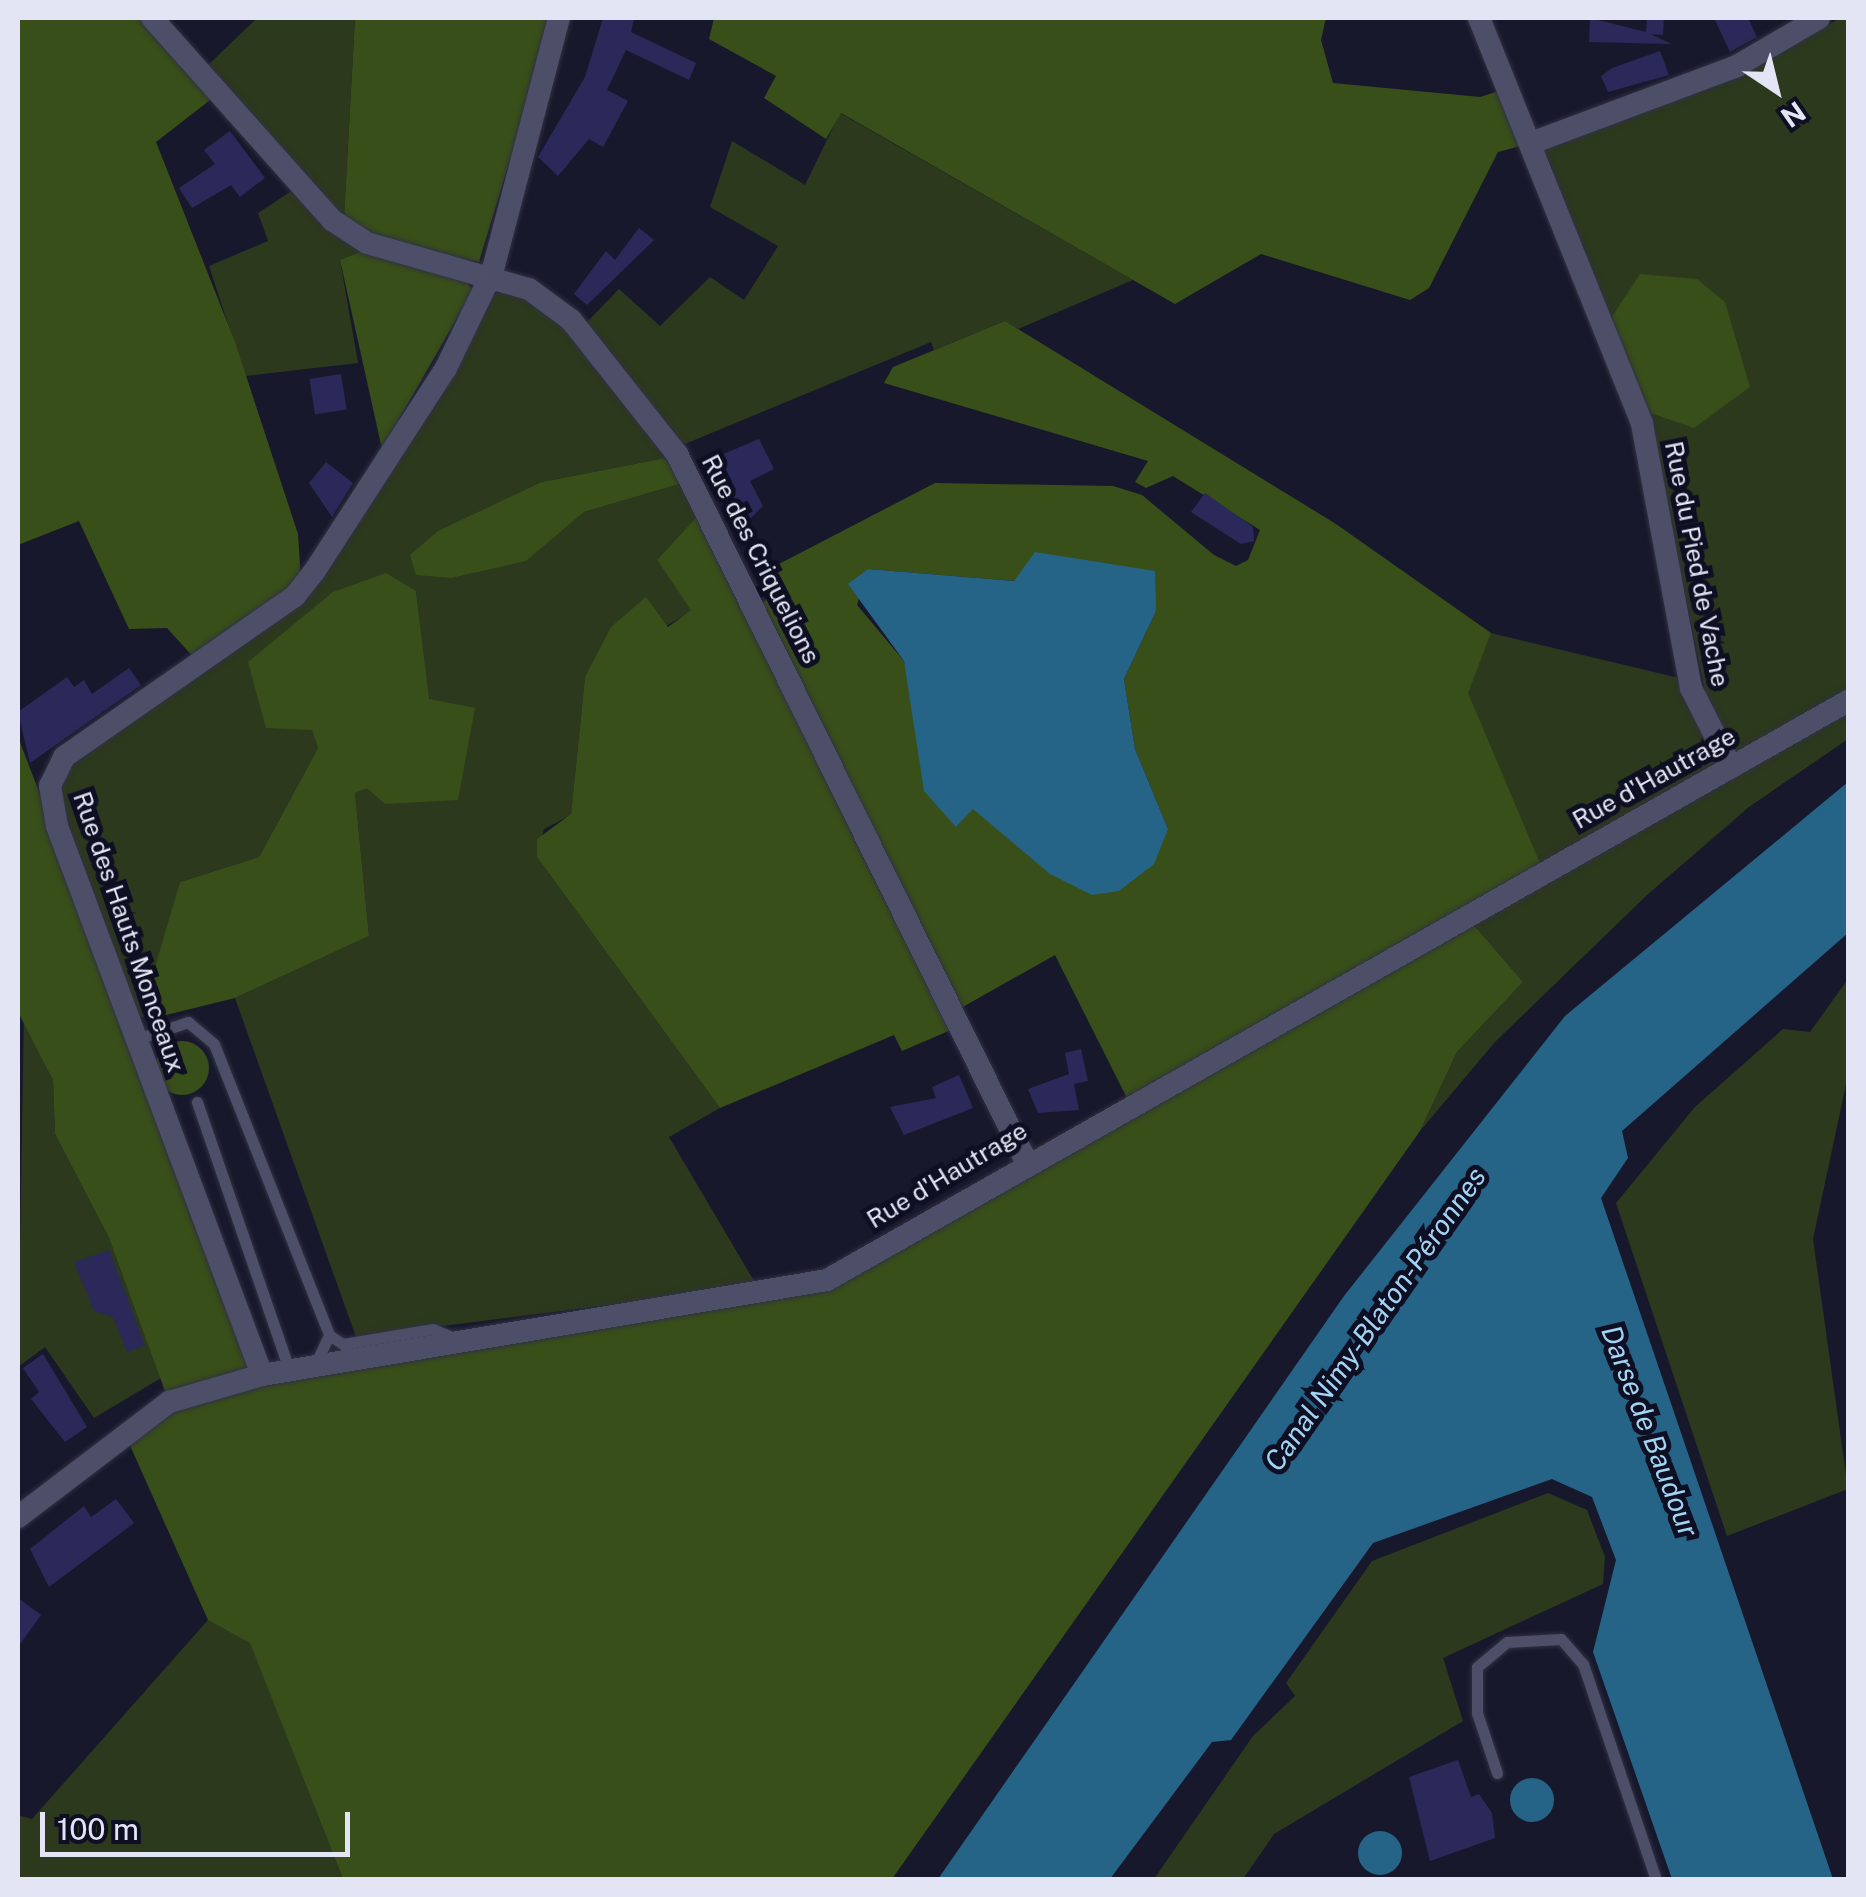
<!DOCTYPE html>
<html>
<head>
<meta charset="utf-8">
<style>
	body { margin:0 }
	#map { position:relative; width:1866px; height:1897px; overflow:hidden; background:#18182d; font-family:"Public Sans",sans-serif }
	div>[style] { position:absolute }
	.green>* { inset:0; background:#2c391c }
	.forest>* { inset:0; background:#384f19 }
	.round { border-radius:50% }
	.water>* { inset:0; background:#266487 }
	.building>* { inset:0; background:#2a2959; transform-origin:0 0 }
	.roads { filter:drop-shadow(0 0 2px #313142) drop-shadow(0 0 2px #313142) }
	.lane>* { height:11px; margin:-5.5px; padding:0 5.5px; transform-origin:5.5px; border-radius:5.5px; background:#4d4f68 }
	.street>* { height:22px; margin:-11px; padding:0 11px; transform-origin:11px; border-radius:11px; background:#4d4f68 }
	span { translate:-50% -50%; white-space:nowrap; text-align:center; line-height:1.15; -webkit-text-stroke:10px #0f0f23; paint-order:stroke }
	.street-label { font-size:25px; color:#e3e5f4 }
	.water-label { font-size:28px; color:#a2d4f4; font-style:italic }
	.frame { position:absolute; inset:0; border:20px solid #e3e5f4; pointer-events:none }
	.north { position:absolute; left:1726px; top:40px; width:100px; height:100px; -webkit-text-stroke:8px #0f0f23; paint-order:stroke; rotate:145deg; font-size:28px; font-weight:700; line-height:40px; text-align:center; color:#e3e5f4 }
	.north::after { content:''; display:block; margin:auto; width:35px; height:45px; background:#e3e5f4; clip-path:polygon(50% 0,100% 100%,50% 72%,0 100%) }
	.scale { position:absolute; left:40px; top:1812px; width:310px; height:45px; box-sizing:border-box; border:5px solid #e3e5f4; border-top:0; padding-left:12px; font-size:30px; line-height:35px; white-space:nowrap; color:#e3e5f4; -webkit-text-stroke:8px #0f0f23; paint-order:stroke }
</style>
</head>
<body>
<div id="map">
	<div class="green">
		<i style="clip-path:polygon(257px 18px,355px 18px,344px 217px,205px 68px)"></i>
		<i style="clip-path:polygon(1840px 18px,1848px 18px,1848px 739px,1749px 807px,1647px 895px,1495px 1042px,1420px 1131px,1457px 1052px,1523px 982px,1461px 910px,1541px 865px,1467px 693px,1491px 633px,1679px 678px,1681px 695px,1705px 691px,1648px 412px,1544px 149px,1761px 64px)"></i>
		<i style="clip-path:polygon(840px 113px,1133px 280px,1018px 329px,1005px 321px,934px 350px,931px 342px,680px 446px,584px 325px,619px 289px,660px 326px,710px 277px,744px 300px,778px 246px,710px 207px,732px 141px,805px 185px)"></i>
		<i style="clip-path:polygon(293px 190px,369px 248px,340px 260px,358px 363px,245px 376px,209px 266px,268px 241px,258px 213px)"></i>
		<i style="clip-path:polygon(508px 289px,555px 316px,665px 458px,542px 482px,452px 578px,525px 561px,584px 512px,683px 483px,699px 514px,657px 560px,692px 610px,585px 677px,571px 815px,544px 829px,537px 857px,720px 1108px,669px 1137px,757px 1286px,356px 1337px,235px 998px,369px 936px,355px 793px,428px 699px,416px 590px,313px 730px,318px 748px,259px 857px,180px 882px,151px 997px,162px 1016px,135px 1018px,57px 804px,62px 772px,299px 604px,492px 295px)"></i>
		<i style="clip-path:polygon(1848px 979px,1848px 1075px,1813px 1239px,1848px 1489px,1727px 1536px,1616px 1203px,1695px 1107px,1783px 1029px,1810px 1032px)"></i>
		<i style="clip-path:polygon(24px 1011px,53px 1080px,55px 1134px,109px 1238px,161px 1378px,94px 1418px,45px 1347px,18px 1367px)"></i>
		<i style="clip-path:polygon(1548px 1493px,1587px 1510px,1605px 1557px,1603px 1584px,1443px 1658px,1463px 1721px,1274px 1834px,1243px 1879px,1154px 1879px,1253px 1736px,1295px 1696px,1286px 1683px,1372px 1561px)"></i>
		<i style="clip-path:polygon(208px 1620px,250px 1642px,343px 1879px,18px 1879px,18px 1815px,32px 1819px)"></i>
	</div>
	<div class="forest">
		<i style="clip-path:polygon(18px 18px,142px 18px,214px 97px,156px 142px,235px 342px,298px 534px,301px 580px,195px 659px,167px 628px,129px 629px,79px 521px,18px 545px)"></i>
		<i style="clip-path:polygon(355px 18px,553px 18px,479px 262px,369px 238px,344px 217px)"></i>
		<i style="clip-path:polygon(714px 18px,1326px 18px,1321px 40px,1333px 83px,1480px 97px,1502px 90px,1524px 145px,1498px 152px,1429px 288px,1410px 300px,1261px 254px,1175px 304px,841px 113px,826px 139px,764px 98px,776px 76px,709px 39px)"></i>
		<i style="clip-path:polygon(369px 248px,455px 269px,473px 290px,382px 449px,340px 260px)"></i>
		<i style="clip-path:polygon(1640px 274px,1697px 279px,1725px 302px,1750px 387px,1694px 428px,1648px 412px,1611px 318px)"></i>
		<i style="clip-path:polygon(evenodd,1005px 321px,1336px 524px,1491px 633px,1468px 693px,1541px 865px,1461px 910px,1523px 982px,1457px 1052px,1420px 1131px,892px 1879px,343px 1879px,250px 1643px,208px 1620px,128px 1441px,169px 1402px,109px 1238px,55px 1134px,53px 1080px,18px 1012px,18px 737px,263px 1375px,807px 1285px,1129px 1102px,1055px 955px,945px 1017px,951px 1030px,902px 1051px,894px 1035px,720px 1108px,537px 857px,537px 839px,571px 814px,585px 677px,611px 627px,646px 597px,668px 627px,691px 610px,657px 560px,699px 514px,749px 610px,765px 601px,777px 565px,935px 483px,1113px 486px,1142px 495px,1214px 555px,1236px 566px,1248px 560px,1260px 530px,1173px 476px,1146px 488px,1135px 482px,1148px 461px,884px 383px,893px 367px,1005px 321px,868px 569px,1014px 581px,1156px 611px,1124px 679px,1135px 749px,1168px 829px,994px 822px,973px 808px,957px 826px,929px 779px,904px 661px,857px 605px,868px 569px)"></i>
		<i style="clip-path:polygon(665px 458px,683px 483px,584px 512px,526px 561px,452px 578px,416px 575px,410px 555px,438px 531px,542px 482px)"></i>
		<i style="clip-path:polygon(386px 573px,416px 591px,429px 699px,475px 708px,458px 800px,385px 804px,367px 788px,355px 793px,369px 936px,235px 998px,162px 1016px,152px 977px,180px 882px,259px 857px,318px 748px,312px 730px,266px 728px,248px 662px,333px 592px)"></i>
		<i class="round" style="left:155px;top:1041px;width:54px;height:54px"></i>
	</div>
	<div class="water">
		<i style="clip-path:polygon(1035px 552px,1155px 571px,1156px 611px,1124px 679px,1135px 749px,1168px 829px,1154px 864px,1119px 891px,1092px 895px,1050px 874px,973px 809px,956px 827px,924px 791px,904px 661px,848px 584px,868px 569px,1014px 581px)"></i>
		<i style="clip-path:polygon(1848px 782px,1848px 933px,1622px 1131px,1628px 1158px,1601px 1198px,1833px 1879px,1672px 1879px,1593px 1652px,1616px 1560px,1592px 1497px,1552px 1479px,1373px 1543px,1231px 1740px,1212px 1742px,1110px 1879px,938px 1879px,1344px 1296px,1565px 1016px)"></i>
		<i class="round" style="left:1510px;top:1778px;width:44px;height:44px"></i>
		<i class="round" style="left:1358px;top:1831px;width:44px;height:44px"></i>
	</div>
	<div class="building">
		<i style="clip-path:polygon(603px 18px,634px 18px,631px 32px,696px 63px,689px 80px,626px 50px,607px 90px,628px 101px,603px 147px,589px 139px,558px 176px,538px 157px,585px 77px)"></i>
		<i style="clip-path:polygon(1590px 18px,1646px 32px,1647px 18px,1664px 18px,1663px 35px,1650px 34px,1672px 44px,1589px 42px)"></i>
		<i style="clip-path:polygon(1714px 18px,1748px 18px,1757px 37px,1730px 52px)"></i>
		<i style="clip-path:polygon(1660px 51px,1669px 75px,1608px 92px,1601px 76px,1612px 68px)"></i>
		<i style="clip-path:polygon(230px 131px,265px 178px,240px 197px,231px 185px,192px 208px,179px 188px,215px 164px,204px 150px)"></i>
		<i style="clip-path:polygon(639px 228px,654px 240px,587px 305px,574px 294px,606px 251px,615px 260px)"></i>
		<i style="left:341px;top:374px;width:36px;height:32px;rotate:81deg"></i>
		<i style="clip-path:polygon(759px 439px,774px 469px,750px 481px,763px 506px,743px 526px,702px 463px)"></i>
		<i style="clip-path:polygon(326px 462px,353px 483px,332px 517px,309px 483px)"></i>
		<i style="clip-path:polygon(1205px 493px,1253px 527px,1254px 541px,1241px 544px,1191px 512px)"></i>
		<i style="clip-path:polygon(129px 668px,141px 685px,30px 763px,18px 712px,67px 677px,74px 687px,84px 680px,92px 694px)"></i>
		<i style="clip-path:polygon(1081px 1049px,1088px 1081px,1074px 1084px,1079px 1110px,1038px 1113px,1028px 1089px,1069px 1074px,1065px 1053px)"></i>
		<i style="clip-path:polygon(959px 1075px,973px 1108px,904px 1135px,890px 1107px,936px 1098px,932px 1087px)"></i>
		<i style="clip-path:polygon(109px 1250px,145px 1345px,127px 1352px,113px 1317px,94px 1311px,74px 1262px)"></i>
		<i style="clip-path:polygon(43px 1354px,87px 1427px,65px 1442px,31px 1399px,39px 1392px,23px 1368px)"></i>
		<i style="clip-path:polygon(116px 1499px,134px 1523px,49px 1587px,30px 1549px,84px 1506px,91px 1517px)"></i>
		<i style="clip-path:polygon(18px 1598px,41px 1615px,18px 1647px)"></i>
		<i style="clip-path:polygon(1458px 1760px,1471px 1797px,1479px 1794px,1492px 1813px,1495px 1838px,1430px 1861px,1409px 1777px)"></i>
	</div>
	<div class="roads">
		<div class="lane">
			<i style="left:137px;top:1039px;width:54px;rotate:-18.4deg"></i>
			<i style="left:188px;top:1022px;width:34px;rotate:40deg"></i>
			<i style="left:214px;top:1044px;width:313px;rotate:68.4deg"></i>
			<i style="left:329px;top:1335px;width:29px;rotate:115deg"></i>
			<i style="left:197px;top:1102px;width:282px;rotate:71deg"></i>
			<i style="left:329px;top:1335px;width:17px;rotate:33deg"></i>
			<i style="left:343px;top:1344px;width:91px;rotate:-9.5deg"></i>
			<i style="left:433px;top:1329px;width:25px;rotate:23deg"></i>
			<i style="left:1497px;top:1773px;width:63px;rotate:-108.4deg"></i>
			<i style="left:1477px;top:1713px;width:46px;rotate:-90deg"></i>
			<i style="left:1477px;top:1667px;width:39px;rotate:-40deg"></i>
			<i style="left:1507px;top:1642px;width:54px;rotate:-3.2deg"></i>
			<i style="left:1561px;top:1639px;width:33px;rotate:49deg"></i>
			<i style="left:1583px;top:1664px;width:228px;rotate:71.3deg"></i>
		</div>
		<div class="street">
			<i style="left:152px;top:18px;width:271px;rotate:48.3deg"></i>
			<i style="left:332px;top:220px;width:42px;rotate:33.3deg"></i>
			<i style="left:367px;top:243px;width:168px;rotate:15.9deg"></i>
			<i style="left:529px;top:289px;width:52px;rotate:36.4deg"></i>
			<i style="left:571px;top:320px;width:171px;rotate:51.7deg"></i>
			<i style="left:677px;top:454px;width:786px;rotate:63.73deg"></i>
			<i style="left:1479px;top:18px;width:437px;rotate:68.1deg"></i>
			<i style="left:1642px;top:424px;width:269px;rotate:79.5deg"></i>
			<i style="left:1691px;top:688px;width:89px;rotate:63.1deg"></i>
			<i style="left:1534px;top:142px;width:217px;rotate:-20.5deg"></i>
			<i style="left:1737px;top:66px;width:95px;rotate:-30.3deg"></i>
			<i style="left:262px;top:1375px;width:586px;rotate:-110.48deg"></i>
			<i style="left:57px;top:826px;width:41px;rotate:-99.9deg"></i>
			<i style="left:50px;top:786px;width:32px;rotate:-64deg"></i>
			<i style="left:64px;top:757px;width:282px;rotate:-34.9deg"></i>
			<i style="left:295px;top:596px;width:31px;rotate:-52deg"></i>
			<i style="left:314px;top:572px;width:243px;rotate:-57.1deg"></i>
			<i style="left:446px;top:368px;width:106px;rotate:-64.2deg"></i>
			<i style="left:492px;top:273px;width:264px;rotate:-75.3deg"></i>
			<i style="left:18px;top:1517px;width:190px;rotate:-37.3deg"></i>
			<i style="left:169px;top:1402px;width:97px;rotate:-16.2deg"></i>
			<i style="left:262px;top:1375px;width:573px;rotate:-9.54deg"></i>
			<i style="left:827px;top:1280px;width:1174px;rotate:-29.56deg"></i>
		</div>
	</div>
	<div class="street-label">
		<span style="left:761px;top:559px;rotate:63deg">Rue des Criquelions</span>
		<span style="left:1697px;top:564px;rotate:79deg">Rue du Pied de Vache</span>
		<span style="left:1654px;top:778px;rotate:-29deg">Rue d'Hautrage</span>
		<span style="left:129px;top:932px;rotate:71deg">Rue des Hauts Monceaux</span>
		<span style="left:947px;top:1175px;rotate:-31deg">Rue d'Hautrage</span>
	</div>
	<div class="water-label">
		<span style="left:1375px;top:1319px;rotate:-55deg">Canal Nimy-Blaton-Péronnes</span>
		<span style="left:1650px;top:1431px;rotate:69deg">Darse de Baudour</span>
	</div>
	<div class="frame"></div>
	<div class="north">N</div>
	<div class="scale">100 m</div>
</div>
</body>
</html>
